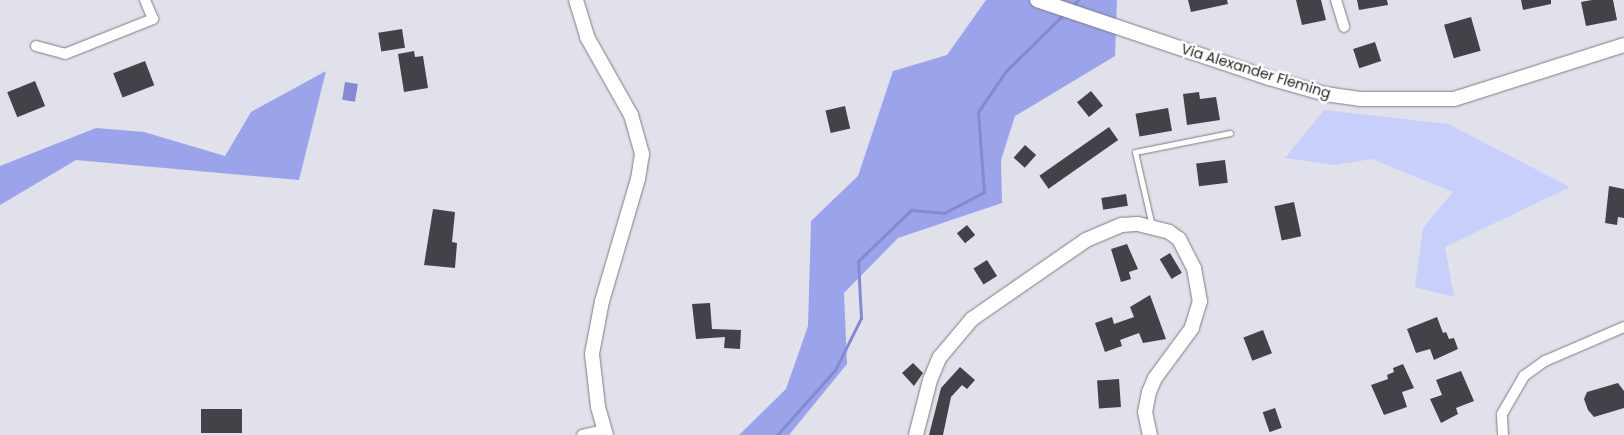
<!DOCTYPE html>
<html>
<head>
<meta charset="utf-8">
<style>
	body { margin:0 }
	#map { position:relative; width:1624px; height:435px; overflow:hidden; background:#e0e1ea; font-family:Poppins,sans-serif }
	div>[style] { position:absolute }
	.green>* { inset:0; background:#c8cffb }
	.forest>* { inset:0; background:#9ba3eb }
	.water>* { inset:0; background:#838ad1; transform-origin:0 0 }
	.stream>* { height:3px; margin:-1.5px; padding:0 1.5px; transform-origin:1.5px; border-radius:1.5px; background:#838ad1 }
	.building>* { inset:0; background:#424349; transform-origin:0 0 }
	.roads { filter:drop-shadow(0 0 1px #7c7d84) drop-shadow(0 0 1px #7c7d84) }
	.lane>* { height:5px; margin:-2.5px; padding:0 2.5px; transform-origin:2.5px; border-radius:2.5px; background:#fff }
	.street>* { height:10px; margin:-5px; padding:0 5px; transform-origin:5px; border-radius:5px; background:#fff }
	.secondary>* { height:14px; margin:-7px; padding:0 7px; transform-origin:7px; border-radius:7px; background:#fff }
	span { translate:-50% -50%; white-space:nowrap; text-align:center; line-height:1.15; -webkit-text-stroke:5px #fff; paint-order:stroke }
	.street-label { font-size:14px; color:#27272a }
</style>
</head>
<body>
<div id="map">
	<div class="green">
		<i style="clip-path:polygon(1324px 110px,1448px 124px,1570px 187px,1445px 247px,1454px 297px,1415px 287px,1423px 228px,1453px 192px,1372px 159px,1334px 165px,1285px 158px)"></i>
	</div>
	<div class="forest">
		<i style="clip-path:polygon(986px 0,1117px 0,1115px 56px,1015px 116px,1001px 160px,1002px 203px,898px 238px,844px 293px,847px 364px,789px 435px,739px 435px,786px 389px,808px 326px,811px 221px,858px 176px,893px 71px,947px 55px)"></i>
		<i style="clip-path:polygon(326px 71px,299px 180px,76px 160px,0 205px,0 166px,96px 128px,144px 132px,225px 156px,251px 112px)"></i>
	</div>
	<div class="water">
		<i style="left:345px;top:82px;width:13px;height:18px;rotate:9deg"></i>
	</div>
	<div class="stream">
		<i style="left:1070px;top:8px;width:11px;rotate:-45deg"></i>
		<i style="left:777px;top:435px;width:87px;rotate:-48.3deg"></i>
		<i style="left:835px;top:370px;width:58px;rotate:-63.4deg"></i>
		<i style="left:861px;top:318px;width:57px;rotate:-93deg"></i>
		<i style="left:858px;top:261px;width:74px;rotate:-43.9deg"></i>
		<i style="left:911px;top:210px;width:33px;rotate:5deg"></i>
		<i style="left:944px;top:213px;width:45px;rotate:-27.7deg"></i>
		<i style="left:984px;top:192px;width:80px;rotate:-94.3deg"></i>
		<i style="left:978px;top:112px;width:50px;rotate:-55.7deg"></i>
		<i style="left:1006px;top:71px;width:81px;rotate:-44.5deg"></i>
	</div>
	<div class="building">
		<i style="clip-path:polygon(1188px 0,1227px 0,1228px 4px,1191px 12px)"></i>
		<i style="clip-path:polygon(1296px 0,1321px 0,1326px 20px,1302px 25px)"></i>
		<i style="clip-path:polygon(1357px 0,1387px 0,1388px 5px,1359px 10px)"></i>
		<i style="clip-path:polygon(1521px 0,1551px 0,1551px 4px,1523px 10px)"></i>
		<i style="clip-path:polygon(1592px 0,1613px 0,1617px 20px,1586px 26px,1581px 2px)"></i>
		<i style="left:1471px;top:17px;width:35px;height:28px;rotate:74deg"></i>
		<i style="left:402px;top:29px;width:19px;height:24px;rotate:81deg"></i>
		<i style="left:1375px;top:42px;width:20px;height:23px;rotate:72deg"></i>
		<i style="clip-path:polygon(414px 51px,415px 57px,423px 56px,428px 88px,404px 92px,398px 54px)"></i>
		<i style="left:145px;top:61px;width:26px;height:34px;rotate:69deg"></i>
		<i style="left:35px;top:81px;width:27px;height:30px;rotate:68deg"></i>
		<i style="left:1091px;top:91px;width:19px;height:18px;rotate:51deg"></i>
		<i style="clip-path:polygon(1199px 92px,1200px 99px,1216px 97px,1220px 120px,1187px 125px,1183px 94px)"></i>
		<i style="left:845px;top:106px;width:23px;height:20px;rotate:77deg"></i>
		<i style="left:1168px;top:108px;width:23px;height:33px;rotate:80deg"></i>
		<i style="left:1109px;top:127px;width:16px;height:85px;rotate:55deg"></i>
		<i style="left:1025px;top:145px;width:15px;height:17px;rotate:42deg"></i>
		<i style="left:1225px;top:160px;width:23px;height:29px;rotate:83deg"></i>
		<i style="clip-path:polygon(1609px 186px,1624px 189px,1624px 218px,1618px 217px,1617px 225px,1605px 223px)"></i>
		<i style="left:1126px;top:194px;width:12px;height:25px;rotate:81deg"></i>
		<i style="left:1294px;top:202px;width:35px;height:20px;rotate:78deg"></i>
		<i style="clip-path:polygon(433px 209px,455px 212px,452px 242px,457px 243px,455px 268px,424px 265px)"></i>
		<i style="left:967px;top:225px;width:13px;height:13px;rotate:51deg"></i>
		<i style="clip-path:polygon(1127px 244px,1138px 269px,1129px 272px,1131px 279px,1121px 282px,1111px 249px)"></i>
		<i style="left:1170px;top:253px;width:23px;height:12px;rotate:59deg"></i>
		<i style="left:987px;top:260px;width:19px;height:16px;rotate:58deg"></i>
		<i style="clip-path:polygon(1150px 295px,1166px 339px,1143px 343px,1139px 333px,1120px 340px,1122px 346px,1105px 352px,1095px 323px,1112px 317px,1114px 324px,1134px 317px,1130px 307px)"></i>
		<i style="clip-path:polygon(710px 303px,712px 329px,741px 330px,740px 349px,724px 348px,725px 337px,696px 339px,692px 304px)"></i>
		<i style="clip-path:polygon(1437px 317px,1443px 333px,1446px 332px,1449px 339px,1454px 338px,1458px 349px,1434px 360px,1430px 349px,1416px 353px,1407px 329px)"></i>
		<i style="left:1263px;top:330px;width:25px;height:21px;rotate:69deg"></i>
		<i style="clip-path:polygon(913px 363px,923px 373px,914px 386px,902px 373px)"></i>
		<i style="clip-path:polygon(1403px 364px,1414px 388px,1402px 392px,1407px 407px,1384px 415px,1371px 385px,1388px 379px,1387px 375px,1394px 372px,1393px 368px)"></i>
		<i style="clip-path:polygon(960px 367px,975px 380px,967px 389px,962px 385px,951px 397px,943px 435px,929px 435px,941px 388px)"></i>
		<i style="clip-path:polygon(1461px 371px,1474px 401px,1456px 408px,1458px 414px,1441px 423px,1430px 399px,1442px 395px,1436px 380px)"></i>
		<i style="left:1119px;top:379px;width:28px;height:22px;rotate:86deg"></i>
		<i style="clip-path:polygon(1618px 383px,1624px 391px,1624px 408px,1594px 417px,1588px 410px,1584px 399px,1587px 392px)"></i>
		<i style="left:1275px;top:408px;width:21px;height:13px;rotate:71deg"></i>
		<i style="left:201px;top:409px;width:41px;height:24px"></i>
	</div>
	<div class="roads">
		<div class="lane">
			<i style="left:1152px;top:226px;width:76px;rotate:-102.9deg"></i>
			<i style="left:1135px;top:152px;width:97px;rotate:-11.3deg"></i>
		</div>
		<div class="street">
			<i style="left:1336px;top:0;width:28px;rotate:73deg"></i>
			<i style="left:36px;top:46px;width:30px;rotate:15deg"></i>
			<i style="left:65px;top:54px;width:95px;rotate:-21.7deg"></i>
			<i style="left:153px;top:19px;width:21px;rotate:-113deg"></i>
			<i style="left:582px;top:435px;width:23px;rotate:-13deg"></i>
			<i style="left:1503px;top:435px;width:21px;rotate:-93deg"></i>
			<i style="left:1502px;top:414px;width:44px;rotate:-59.9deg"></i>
			<i style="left:1524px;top:376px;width:26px;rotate:-36deg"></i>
			<i style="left:1545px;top:361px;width:86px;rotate:-23.3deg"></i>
		</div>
		<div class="secondary">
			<i style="left:576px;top:0;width:39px;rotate:73deg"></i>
			<i style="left:587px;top:37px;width:90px;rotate:60.6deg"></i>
			<i style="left:631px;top:115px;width:41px;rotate:74.2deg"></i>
			<i style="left:642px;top:154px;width:25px;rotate:99deg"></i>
			<i style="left:638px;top:179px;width:127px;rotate:106.4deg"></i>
			<i style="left:602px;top:301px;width:54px;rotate:100.7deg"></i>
			<i style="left:592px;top:354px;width:53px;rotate:83.5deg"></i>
			<i style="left:598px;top:407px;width:29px;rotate:74deg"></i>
			<i style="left:1037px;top:0;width:245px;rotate:18.6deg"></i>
			<i style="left:1269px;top:78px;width:58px;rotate:15.9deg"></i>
			<i style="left:1325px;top:94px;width:35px;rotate:8deg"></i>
			<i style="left:1360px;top:99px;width:94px"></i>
			<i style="left:1454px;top:99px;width:178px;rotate:-17.6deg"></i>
			<i style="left:916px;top:435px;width:57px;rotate:-75.7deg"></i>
			<i style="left:930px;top:380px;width:25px;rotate:-67deg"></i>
			<i style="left:940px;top:357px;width:50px;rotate:-49.9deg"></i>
			<i style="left:972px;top:319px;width:139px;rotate:-34.7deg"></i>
			<i style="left:1086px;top:240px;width:39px;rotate:-23deg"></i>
			<i style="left:1122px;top:225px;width:16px;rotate:-4deg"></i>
			<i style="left:1138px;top:224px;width:32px;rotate:14deg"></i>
			<i style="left:1169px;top:232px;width:12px;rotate:35deg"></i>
			<i style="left:1179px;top:239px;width:33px;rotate:63deg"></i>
			<i style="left:1194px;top:268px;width:34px;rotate:80deg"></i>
			<i style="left:1200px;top:301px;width:28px;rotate:107deg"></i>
			<i style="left:1192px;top:328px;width:62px;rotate:126.5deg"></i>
			<i style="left:1155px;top:378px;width:15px;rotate:113deg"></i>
			<i style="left:1149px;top:392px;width:20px;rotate:101deg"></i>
			<i style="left:1145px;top:412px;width:24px;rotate:78deg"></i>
		</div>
	</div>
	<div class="street-label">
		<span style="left:1256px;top:71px;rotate:17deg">Via Alexander Fleming</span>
	</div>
</div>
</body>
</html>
